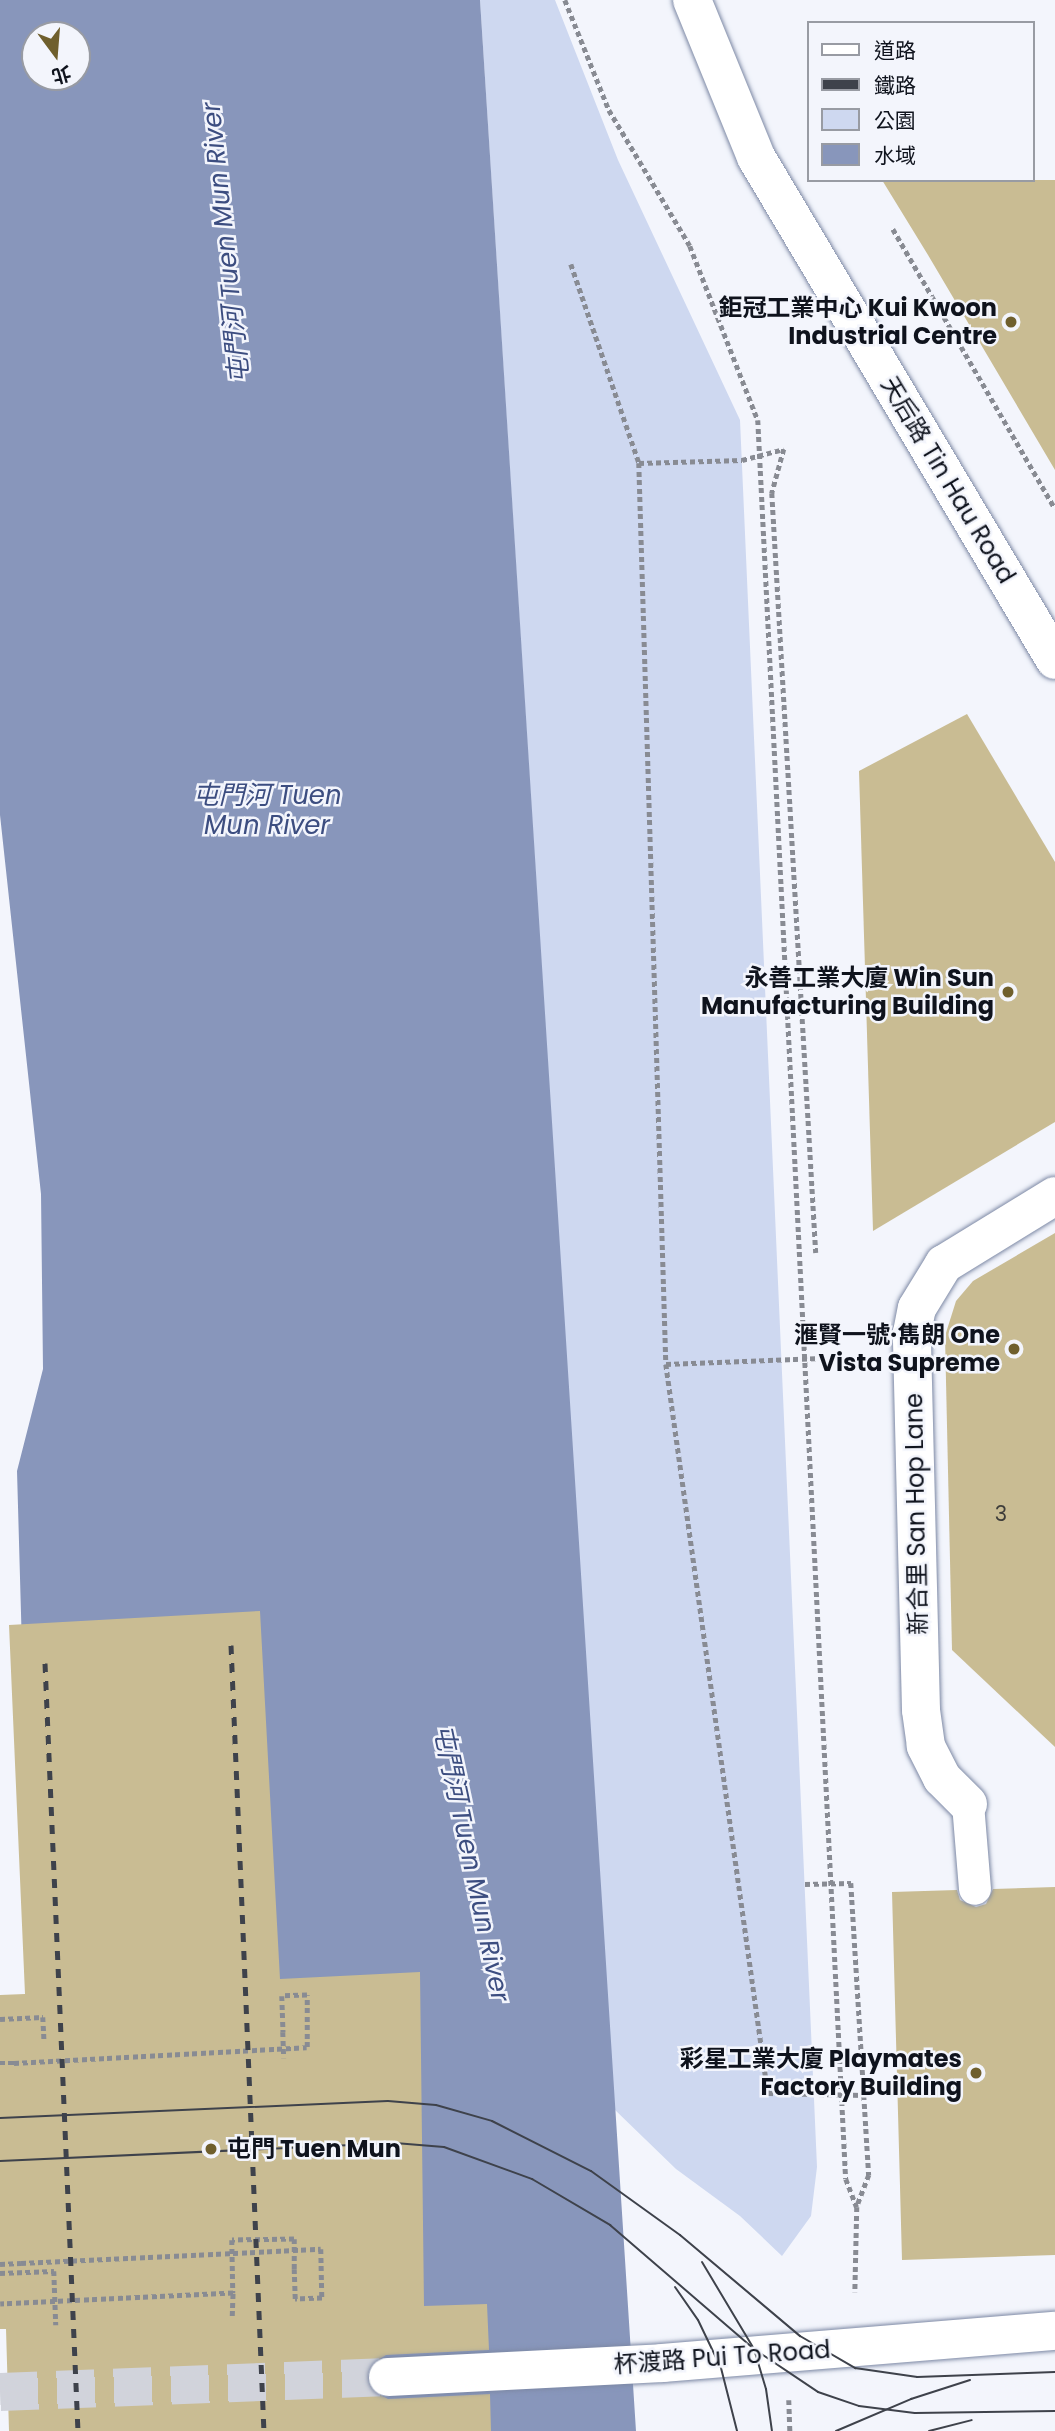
<!DOCTYPE html>
<html>
<head>
<meta charset="utf-8">
<style>
	body { margin:0 }
	#map { position:relative; width:1055px; height:2431px; overflow:hidden; background:#f3f5fc; font-family:Poppins,"Noto Sans TC",sans-serif }
	div>[style] { position:absolute }
	.green>* { inset:0; background:#ced8f0 }
	.water>* { inset:0; background:#8896bb }
	.building>* { inset:0; background:#c9bc93 }
	.secondary-tunnel>* { height:38px; margin-top:-19px; transform-origin:0; background:repeating-linear-gradient(90deg,#d1d3db 0 38px,transparent 0 57px) }
	.path>* { height:4.5px; margin-top:-2.25px; transform-origin:0; background:repeating-linear-gradient(90deg,#888b93 0 5px,transparent 0 8.5px) }
	.roads { filter:drop-shadow(0 0 2px #7d89a5) drop-shadow(0 0 2px #7d89a5) }
	.service>* { height:32px; margin:-16px; padding:0 16px; transform-origin:16px; border-radius:16px; background:#fff }
	.minor>* { height:38px; margin:-19px; padding:0 19px; transform-origin:19px; border-radius:19px; background:#fff }
	.secondary>* { height:38px; margin:-19px; padding:0 19px; transform-origin:19px; border-radius:19px; background:#fff }
	.tram>* { height:2px; margin:-1px; padding:0 1px; transform-origin:1px; border-radius:1px; background:#3e424b }
	.rail>* { height:5px; margin-top:-2.5px; transform-origin:0; background:repeating-linear-gradient(90deg,#3e424b 0 9px,transparent 0 18px) }
	.dots>* { width:19px; height:19px; translate:-50% -50%; box-sizing:border-box; border:4px solid #f3f5fc; border-radius:50% }
	span { translate:-50% -50%; white-space:nowrap; text-align:center; line-height:1.15; -webkit-text-stroke:5px #f3f5fc; paint-order:stroke }
	.number-label { font-size:21px; color:#3e3d3a }
	.number-label span { -webkit-text-stroke-width:0 }
	.poi-label { font-size:24px; color:#0f131d; font-weight:700 }
	.right { translate:-100% -50%; text-align:right }
	.left { translate:0 -50%; text-align:left }
	.street-label { font-size:24px; color:#0f131d }
	.water-label { font-size:26px; color:#3c4d80; font-style:italic }
	.legend { position:absolute; left:807px; top:21px; width:228px; height:161px; box-sizing:border-box; background:#f3f5fc; border:2px solid #989ba3; margin:0; padding:9px 12px; list-style:none; font-size:21px; color:#0f131d }
	.legend li { display:flex; align-items:center; gap:14px; height:35px }
	.legend b { width:35px; border:2px solid #989ba3 }
	.north { position:absolute; left:21px; top:21px; width:70px; height:70px; box-sizing:border-box; background:#f3f5fc; border:2px solid #989ba3; border-radius:50%; rotate:164deg; font-size:19px; font-weight:700; line-height:28px; text-align:center; color:#0f131d }
	.north::after { content:''; display:block; margin:auto; width:24px; height:32px; background:#6f5f2d; clip-path:polygon(50% 0,100% 100%,50% 72%,0 100%) }
</style>
</head>
<body>
<div id="map">
	<div class="green">
		<i style="clip-path:polygon(480px 0,555px 0,618px 160px,740px 420px,817px 2167px,811px 2216px,782px 2256px,740px 2216px,676px 2169px,614px 2109px)"></i>
	</div>
	<div class="water">
		<i style="clip-path:polygon(evenodd,0 0,480px 0,636px 2431px,44px 2431px,17px 1471px,43px 1369px,41px 1194px,0 815px,0 0,35px 35px,77px 35px,77px 77px,35px 77px,35px 35px)"></i>
	</div>
	<div class="building">
		<i style="clip-path:polygon(882px 180px,1055px 180px,1055px 470px,928px 255px)"></i>
		<i style="clip-path:polygon(967px 714px,1055px 862px,1055px 1122px,873px 1231px,859px 771px)"></i>
		<i style="clip-path:polygon(1055px 1233px,1055px 1747px,952px 1650px,945px 1336px,956px 1301px,973px 1281px)"></i>
		<i style="clip-path:polygon(260px 1611px,280px 1979px,420px 1972px,424px 2306px,487px 2304px,489px 2350px,386px 2355px,369px 2366px,366px 2379px,370px 2389px,388px 2399px,490px 2394px,491px 2431px,9px 2431px,6px 2329px,0 2329px,0 1995px,25px 1994px,9px 1625px)"></i>
		<i style="clip-path:polygon(1055px 1887px,1055px 2255px,902px 2260px,892px 1892px,957px 1890px,960px 1900px,976px 1907px,986px 1904px,993px 1889px)"></i>
	</div>
	<div class="secondary-tunnel">
		<i style="left:0;top:2392px;width:388px;rotate:-2.2deg"></i>
	</div>
	<div class="path">
		<i style="left:565px;top:0;width:118px;rotate:68.2deg"></i>
		<i style="left:609px;top:110px;width:158px;rotate:59.2deg"></i>
		<i style="left:690px;top:246px;width:187px;rotate:68.7deg"></i>
		<i style="left:758px;top:420px;width:1761px;rotate:87.14deg"></i>
		<i style="left:846px;top:2179px;width:30px;rotate:69deg"></i>
		<i style="left:893px;top:229px;width:323px;rotate:59.9deg"></i>
		<i style="left:571px;top:264px;width:210px;rotate:71.1deg"></i>
		<i style="left:639px;top:463px;width:901px;rotate:88.28deg"></i>
		<i style="left:666px;top:1364px;width:736px;rotate:82.04deg"></i>
		<i style="left:768px;top:2093px;width:96px;rotate:1.2deg"></i>
		<i style="left:639px;top:463px;width:103px;rotate:-1.7deg"></i>
		<i style="left:742px;top:460px;width:43px;rotate:-14.7deg"></i>
		<i style="left:784px;top:449px;width:46px;rotate:105.3deg"></i>
		<i style="left:772px;top:493px;width:761px;rotate:86.69deg"></i>
		<i style="left:666px;top:1364px;width:156px;rotate:-2.2deg"></i>
		<i style="left:805px;top:1884px;width:46px;rotate:-1.2deg"></i>
		<i style="left:851px;top:1883px;width:293px;rotate:86.5deg"></i>
		<i style="left:869px;top:2175px;width:34px;rotate:111deg"></i>
		<i style="left:857px;top:2207px;width:85px;rotate:91.3deg"></i>
		<i style="left:0;top:2019px;width:43px;rotate:-2.7deg"></i>
		<i style="left:43px;top:2017px;width:22px;rotate:87deg"></i>
		<i style="left:0;top:2063px;width:14px"></i>
		<i style="left:14px;top:2063px;width:293px;rotate:-3.1deg"></i>
		<i style="left:307px;top:2047px;width:52px;rotate:-90deg"></i>
		<i style="left:307px;top:1995px;width:25px;rotate:178deg"></i>
		<i style="left:282px;top:1996px;width:36px;rotate:88deg"></i>
		<i style="left:283px;top:2032px;width:26px;rotate:88deg"></i>
		<i style="left:0;top:2264px;width:21px;rotate:-3deg"></i>
		<i style="left:21px;top:2263px;width:300px;rotate:-2.7deg"></i>
		<i style="left:321px;top:2249px;width:49px;rotate:88.8deg"></i>
		<i style="left:322px;top:2298px;width:27px;rotate:178deg"></i>
		<i style="left:295px;top:2299px;width:30px;rotate:-92deg"></i>
		<i style="left:294px;top:2269px;width:30px;rotate:-90deg"></i>
		<i style="left:294px;top:2239px;width:62px;rotate:179.1deg"></i>
		<i style="left:232px;top:2240px;width:53px;rotate:88.9deg"></i>
		<i style="left:233px;top:2293px;width:233px;rotate:177.3deg"></i>
		<i style="left:0;top:2273px;width:54px;rotate:-2.1deg"></i>
		<i style="left:54px;top:2271px;width:54px;rotate:87.9deg"></i>
		<i style="left:232px;top:2316px;width:23px;rotate:-88deg"></i>
		<i style="left:789px;top:2400px;width:31px;rotate:88deg"></i>
	</div>
	<div class="roads">
		<div class="service">
			<i style="left:968px;top:1804px;width:85px;rotate:85.3deg"></i>
		</div>
		<div class="minor">
			<i style="left:692px;top:0;width:170px;rotate:67.8deg"></i>
			<i style="left:756px;top:157px;width:585px;rotate:59.27deg"></i>
			<i style="left:968px;top:1804px;width:37px;rotate:-135deg"></i>
			<i style="left:942px;top:1778px;width:36px;rotate:-117deg"></i>
			<i style="left:926px;top:1746px;width:36px;rotate:-98deg"></i>
			<i style="left:921px;top:1710px;width:377px;rotate:-91.4deg"></i>
			<i style="left:912px;top:1333px;width:25px;rotate:-79deg"></i>
			<i style="left:917px;top:1308px;width:52px;rotate:-58.5deg"></i>
			<i style="left:944px;top:1264px;width:130px;rotate:-31.5deg"></i>
		</div>
		<div class="secondary">
			<i style="left:388px;top:2377px;width:275px;rotate:-2.9deg"></i>
			<i style="left:663px;top:2363px;width:393px;rotate:-4.7deg"></i>
		</div>
	</div>
	<div class="tram">
		<i style="left:0;top:2118px;width:388px;rotate:-2.5deg"></i>
		<i style="left:388px;top:2101px;width:48px;rotate:4.8deg"></i>
		<i style="left:436px;top:2105px;width:58px;rotate:15.9deg"></i>
		<i style="left:492px;top:2121px;width:111px;rotate:26.8deg"></i>
		<i style="left:591px;top:2171px;width:110px;rotate:35.7deg"></i>
		<i style="left:680px;top:2235px;width:157px;rotate:40.1deg"></i>
		<i style="left:800px;top:2336px;width:64px;rotate:30.2deg"></i>
		<i style="left:855px;top:2368px;width:63px;rotate:8.3deg"></i>
		<i style="left:917px;top:2377px;width:138px;rotate:-2.1deg"></i>
		<i style="left:0;top:2161px;width:395px;rotate:-2.6deg"></i>
		<i style="left:395px;top:2143px;width:49px;rotate:4.7deg"></i>
		<i style="left:444px;top:2147px;width:94px;rotate:20deg"></i>
		<i style="left:532px;top:2179px;width:91px;rotate:30.5deg"></i>
		<i style="left:610px;top:2225px;width:190px;rotate:40.7deg"></i>
		<i style="left:754px;top:2349px;width:77px;rotate:33.9deg"></i>
		<i style="left:818px;top:2392px;width:43px;rotate:18.9deg"></i>
		<i style="left:859px;top:2406px;width:56px;rotate:7.1deg"></i>
		<i style="left:915px;top:2413px;width:140px;rotate:-0.8deg"></i>
		<i style="left:702px;top:2262px;width:101px;rotate:59.1deg"></i>
		<i style="left:754px;top:2349px;width:42px;rotate:73.3deg"></i>
		<i style="left:766px;top:2389px;width:42px;rotate:81.9deg"></i>
		<i style="left:675px;top:2287px;width:40px;rotate:55.1deg"></i>
		<i style="left:698px;top:2320px;width:53px;rotate:64.4deg"></i>
		<i style="left:721px;top:2368px;width:65px;rotate:75.7deg"></i>
		<i style="left:836px;top:2431px;width:82px;rotate:-23.1deg"></i>
		<i style="left:911px;top:2399px;width:62px;rotate:-17.9deg"></i>
		<i style="left:929px;top:2431px;width:44px;rotate:-14.3deg"></i>
	</div>
	<div class="rail">
		<i style="left:231px;top:1645px;width:787px;rotate:87.6deg"></i>
		<i style="left:45px;top:1663px;width:769px;rotate:87.54deg"></i>
	</div>
	<div class="dots">
		<i style="left:1011px;top:322px;background:#6f5f2d"></i>
		<i style="left:1008px;top:992px;background:#6f5f2d"></i>
		<i style="left:1014px;top:1349px;background:#6f5f2d"></i>
		<i style="left:976px;top:2073px;background:#6f5f2d"></i>
		<i style="left:211px;top:2149px;background:#6f5f2d"></i>
	</div>
	<div class="number-label">
		<span style="left:1001px;top:1514px">3</span>
	</div>
	<div class="poi-label">
		<span class="right" style="left:997px;top:322px">鉅冠工業中心 Kui Kwoon<br>Industrial Centre</span>
		<span class="right" style="left:994px;top:992px">永善工業大廈 Win Sun<br>Manufacturing Building</span>
		<span class="right" style="left:1000px;top:1349px">滙賢一號·雋朗 One<br>Vista Supreme</span>
		<span class="right" style="left:962px;top:2073px">彩星工業大廈 Playmates<br>Factory Building</span>
		<span class="left" style="left:227px;top:2149px">屯門 Tuen Mun</span>
	</div>
	<div class="street-label">
		<span style="left:948px;top:480px;rotate:59deg">天后路 Tin Hau Road</span>
		<span style="left:916px;top:1514px;rotate:-91deg">新合里 San Hop Lane</span>
		<span style="left:722px;top:2357px;rotate:-4deg">杯渡路 Pui To Road</span>
	</div>
	<div class="water-label">
		<span style="left:226px;top:243px;rotate:-96deg">屯門河 Tuen Mun River</span>
		<span style="left:267px;top:811px">屯門河 Tuen<br>Mun River</span>
		<span style="left:471px;top:1863px;rotate:78deg">屯門河 Tuen Mun River</span>
	</div>
	<ul class="legend">
	<li><b style="height:9px;background:#fff"></b>道路</li>
	<li><b style="height:9px;background:#3e424b"></b>鐵路</li>
	<li><b style="height:19px;background:#ced8f0"></b>公園</li>
	<li><b style="height:19px;background:#8896bb"></b>水域</li>
	</ul>
	<div class="north">北</div>
</div>
</body>
</html>
